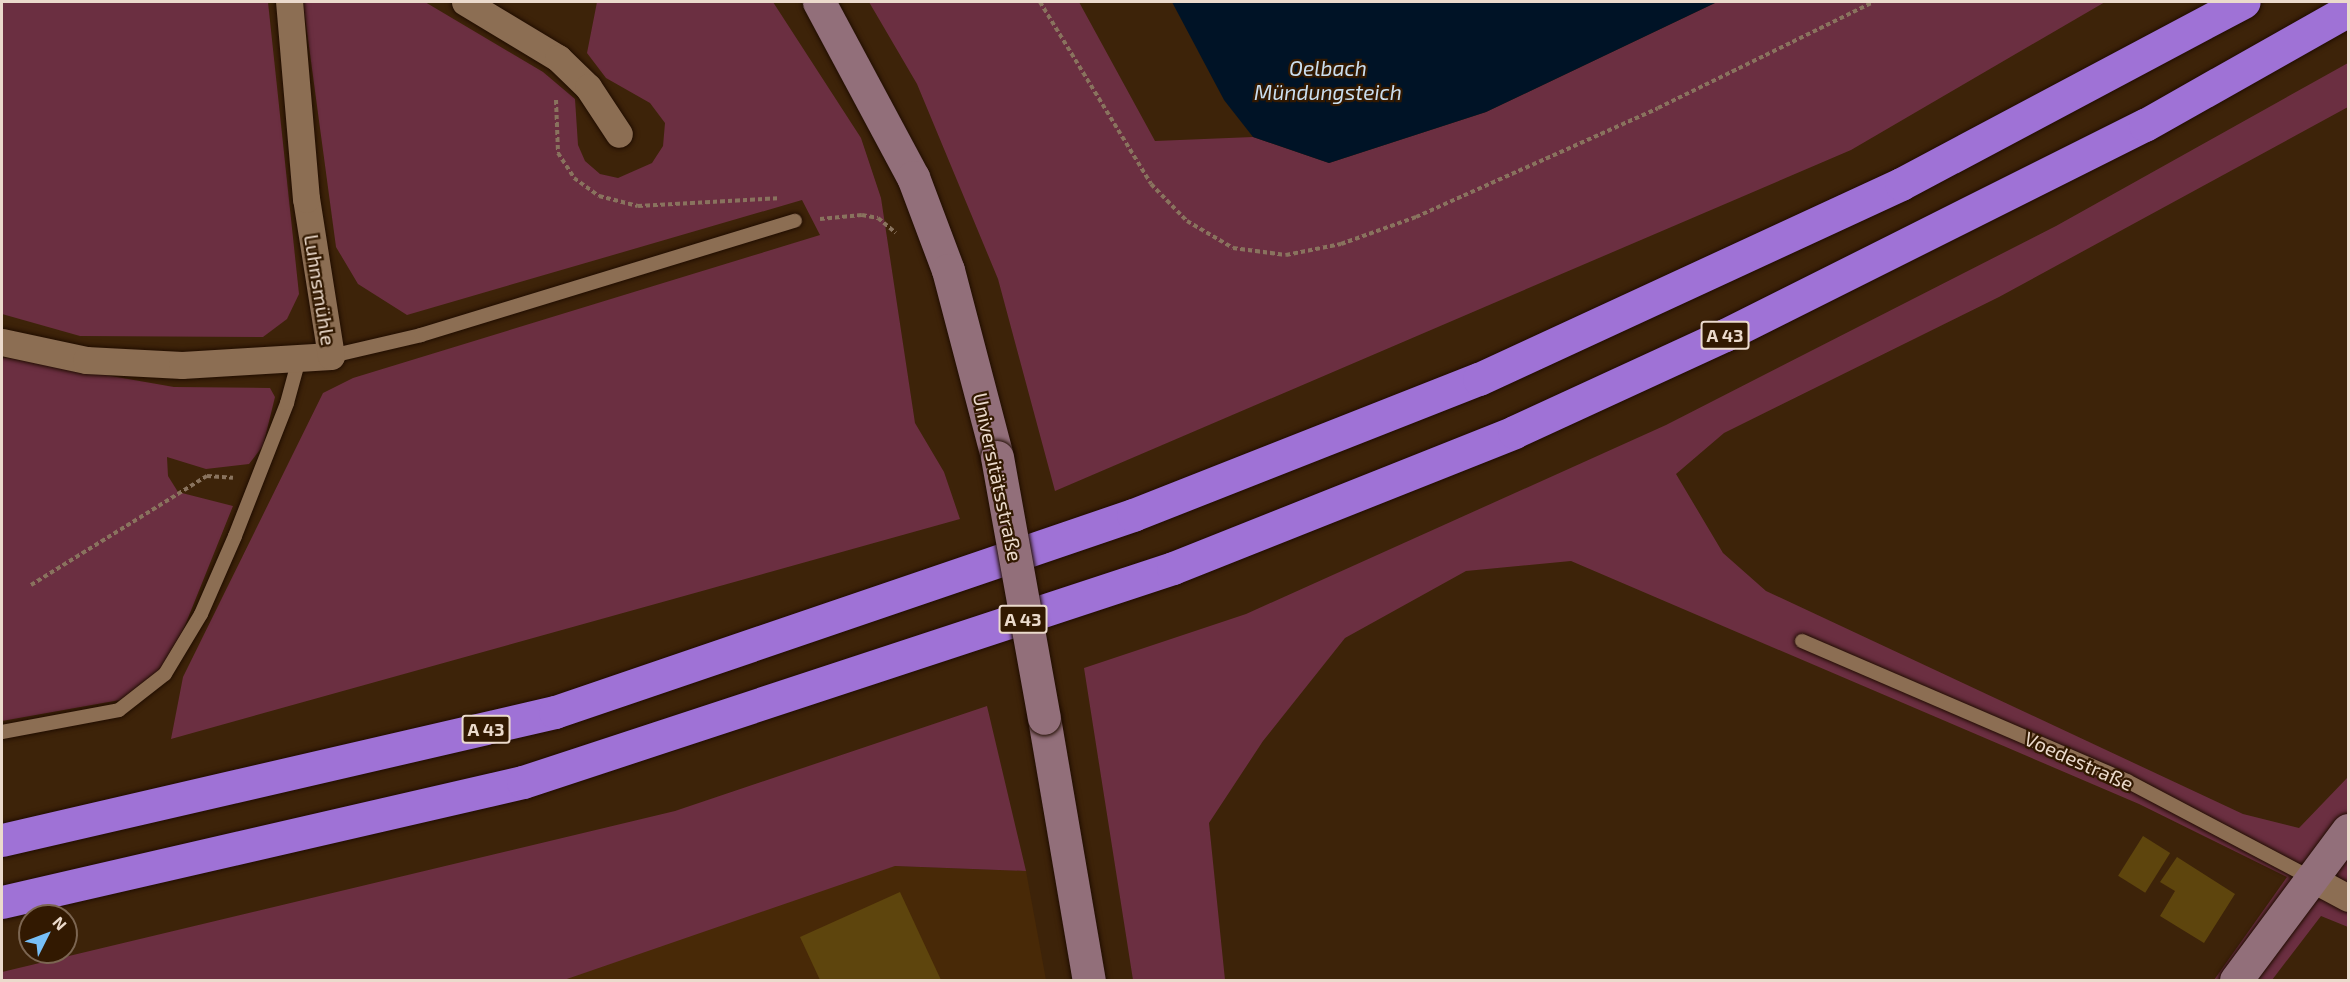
<!DOCTYPE html>
<html>
<head>
<meta charset="utf-8">
<style>
	body { margin:0 }
	#map { position:relative; width:2350px; height:982px; overflow:hidden; background:#3d2309; font-family:"Exo 2",sans-serif }
	div>[style] { position:absolute }
	.built>* { inset:0; background:#482907 }
	.green>* { inset:0; background:#6b2f41 }
	.water>* { inset:0; background:#001326 }
	.building>* { inset:0; background:#5e450d; transform-origin:0 0 }
	.path>* { height:4px; margin-top:-2px; transform-origin:0; background:repeating-linear-gradient(90deg,#89735e 0 4.5px,transparent 0 7.5px) }
	.roads { filter:drop-shadow(0 0 2px #200d00) drop-shadow(0 0 2px #200d00) }
	.lane>* { height:14px; margin:-7px; padding:0 7px; transform-origin:7px; border-radius:7px; background:#8c6e53 }
	.street>* { height:27px; margin:-13.5px; padding:0 13.5px; transform-origin:13.5px; border-radius:13.5px; background:#8c6e53 }
	.secondary>* { height:33px; margin:-16.5px; padding:0 16.5px; transform-origin:16.5px; border-radius:16.5px; background:#926f7a }
	.highway>* { height:33px; margin:-16.5px; padding:0 16.5px; transform-origin:16.5px; border-radius:16.5px; background:#9f72d6 }
	.bridges { filter:drop-shadow(0 0 2px #200d00) drop-shadow(0 0 2px #200d00) }
	.secondary-bridge>* { height:33px; margin:-16.5px; padding:0 16.5px; transform-origin:16.5px; border-radius:16.5px; background:#926f7a }
	span { translate:-50% -50%; white-space:nowrap; text-align:center; line-height:1.15; -webkit-text-stroke:4.5px #321901; paint-order:stroke }
	.shield-label span { padding:2px 4px; background:#321901; border:2px solid; border-radius:4px; -webkit-text-stroke-width:0 }
	.shield-label { font-size:18px; color:#ebdacc; font-weight:700 }
	.street-label { font-size:20px; color:#ebdacc }
	.water-label { font-size:21px; color:#cadeef; font-style:italic }
	.frame { position:absolute; inset:0; border:3px solid #ebdacc; pointer-events:none }
	.north { position:absolute; left:18px; top:904px; width:60px; height:60px; box-sizing:border-box; background:#321901; border:2px solid #7c6652; border-radius:50%; rotate:48deg; font-size:16px; font-weight:700; line-height:24px; text-align:center; color:#ebdacc }
	.north::after { content:''; display:block; margin:auto; width:21px; height:27px; background:#77bff7; clip-path:polygon(50% 0,100% 100%,50% 72%,0 100%) }
</style>
</head>
<body>
<div id="map">
	<div class="built">
		<i style="clip-path:polygon(895px 866px,1026px 871px,1046px 980px,427px 980px)"></i>
	</div>
	<div class="green">
		<i style="clip-path:polygon(2px 2px,268px 2px,299px 294px,287px 319px,263px 337px,80px 336px,2px 314px)"></i>
		<i style="clip-path:polygon(303px 2px,425px 2px,543px 72px,575px 99px,578px 145px,585px 161px,600px 174px,618px 178px,652px 163px,663px 146px,665px 123px,650px 103px,606px 78px,587px 53px,597px 2px,773px 2px,861px 138px,881px 198px,915px 423px,944px 472px,960px 519px,171px 739px,183px 677px,323px 393px,353px 378px,820px 235px,802px 200px,407px 315px,358px 284px,336px 247px)"></i>
		<i style="clip-path:polygon(869px 2px,1079px 2px,1155px 141px,1253px 137px,1329px 163px,1486px 112px,1717px 2px,2105px 2px,1851px 150px,1055px 491px,998px 279px,917px 84px)"></i>
		<i style="clip-path:polygon(2348px 63px,2348px 107px,1999px 297px,1724px 433px,1676px 474px,1723px 553px,1766px 591px,2243px 814px,2299px 828px,2348px 777px,2348px 927px,2321px 916px,2272px 980px,2214px 980px,2287px 877px,2139px 804px,1571px 561px,1466px 571px,1345px 638px,1263px 741px,1209px 823px,1225px 980px,1133px 980px,1084px 668px,1246px 614px,1666px 425px,2056px 226px)"></i>
		<i style="clip-path:polygon(2px 357px,174px 387px,270px 388px,275px 397px,263px 446px,249px 464px,206px 469px,167px 457px,168px 476px,178px 492px,233px 506px,184px 628px,160px 669px,120px 700px,2px 721px)"></i>
		<i style="clip-path:polygon(987px 706px,1026px 871px,895px 866px,564px 980px,2px 980px,2px 972px,675px 811px)"></i>
	</div>
	<div class="water">
		<i style="clip-path:polygon(1172px 2px,1717px 2px,1486px 112px,1329px 163px,1253px 137px,1224px 100px)"></i>
	</div>
	<div class="building">
		<i style="left:2143px;top:836px;width:32px;height:47px;rotate:32deg"></i>
		<i style="clip-path:polygon(2177px 857px,2235px 894px,2204px 943px,2160px 916px,2175px 891px,2160px 882px)"></i>
		<i style="clip-path:polygon(900px 892px,941px 980px,820px 980px,800px 937px)"></i>
	</div>
	<div class="path">
		<i style="left:1040px;top:2px;width:213px;rotate:58.6deg"></i>
		<i style="left:1151px;top:184px;width:52px;rotate:45.8deg"></i>
		<i style="left:1187px;top:221px;width:53px;rotate:30.4deg"></i>
		<i style="left:1233px;top:248px;width:53px;rotate:7.5deg"></i>
		<i style="left:1286px;top:255px;width:56px;rotate:-11.3deg"></i>
		<i style="left:1341px;top:244px;width:80px;rotate:-19.8deg"></i>
		<i style="left:1416px;top:217px;width:265px;rotate:-24.2deg"></i>
		<i style="left:1658px;top:108px;width:240px;rotate:-26.2deg"></i>
		<i style="left:556px;top:100px;width:53px;rotate:87.8deg"></i>
		<i style="left:558px;top:153px;width:30px;rotate:57deg"></i>
		<i style="left:574px;top:178px;width:31px;rotate:36deg"></i>
		<i style="left:599px;top:196px;width:40px;rotate:14.4deg"></i>
		<i style="left:638px;top:206px;width:141px;rotate:-3.2deg"></i>
		<i style="left:820px;top:219px;width:42px;rotate:-5.4deg"></i>
		<i style="left:862px;top:215px;width:16px;rotate:11deg"></i>
		<i style="left:878px;top:218px;width:23px;rotate:40deg"></i>
		<i style="left:31px;top:585px;width:207px;rotate:-31.8deg"></i>
		<i style="left:207px;top:476px;width:26px;rotate:4deg"></i>
	</div>
	<div class="roads">
		<div class="lane">
			<i style="left:331px;top:356px;width:92px;rotate:-13.1deg"></i>
			<i style="left:421px;top:335px;width:391px;rotate:-17deg"></i>
			<i style="left:1802px;top:641px;width:354px;rotate:23.3deg"></i>
			<i style="left:2127px;top:781px;width:208px;rotate:27.8deg"></i>
			<i style="left:2px;top:732px;width:119px;rotate:-10.6deg"></i>
			<i style="left:119px;top:710px;width:58px;rotate:-38deg"></i>
			<i style="left:165px;top:674px;width:70px;rotate:-59deg"></i>
			<i style="left:201px;top:614px;width:85px;rotate:-66.4deg"></i>
			<i style="left:235px;top:536px;width:143px;rotate:-68.6deg"></i>
			<i style="left:287px;top:403px;width:46px;rotate:-74.7deg"></i>
		</div>
		<div class="street">
			<i style="left:465px;top:2px;width:109px;rotate:31.1deg"></i>
			<i style="left:558px;top:58px;width:42px;rotate:44deg"></i>
			<i style="left:588px;top:87px;width:56px;rotate:56.6deg"></i>
			<i style="left:2px;top:342px;width:86px;rotate:12.1deg"></i>
			<i style="left:86px;top:360px;width:96px;rotate:3deg"></i>
			<i style="left:182px;top:365px;width:149px;rotate:-3.5deg"></i>
			<i style="left:331px;top:356px;width:159px;rotate:-99deg"></i>
			<i style="left:306px;top:199px;width:198px;rotate:-94.9deg"></i>
			<i style="left:2311px;top:878px;width:42px;rotate:28.4deg"></i>
		</div>
		<div class="secondary">
			<i style="left:819px;top:2px;width:199px;rotate:61.8deg"></i>
			<i style="left:913px;top:177px;width:99px;rotate:69.4deg"></i>
			<i style="left:948px;top:270px;width:193px;rotate:75.3deg"></i>
			<i style="left:1044px;top:718px;width:266px;rotate:80.3deg"></i>
			<i style="left:2236px;top:980px;width:187px;rotate:-53.3deg"></i>
		</div>
		<div class="highway">
			<i style="left:2px;top:840px;width:568px;rotate:-13.03deg"></i>
			<i style="left:555px;top:712px;width:611px;rotate:-18.82deg"></i>
			<i style="left:1133px;top:515px;width:372px;rotate:-21.5deg"></i>
			<i style="left:1479px;top:379px;width:465px;rotate:-24.8deg"></i>
			<i style="left:1901px;top:184px;width:388px;rotate:-28deg"></i>
			<i style="left:2px;top:902px;width:535px;rotate:-12.97deg"></i>
			<i style="left:523px;top:782px;width:684px;rotate:-18.22deg"></i>
			<i style="left:1173px;top:568px;width:367px;rotate:-21.7deg"></i>
			<i style="left:1514px;top:432px;width:232px;rotate:-24.7deg"></i>
			<i style="left:1725px;top:335px;width:470px;rotate:-26.6deg"></i>
			<i style="left:2145px;top:125px;width:233px;rotate:-29.5deg"></i>
		</div>
	</div>
	<div class="bridges">
		<div class="secondary-bridge">
			<i style="left:997px;top:457px;width:265px;rotate:79.8deg"></i>
		</div>
	</div>
	<div class="shield-label">
		<span style="left:1725px;top:335px">A 43</span>
		<span style="left:1023px;top:619px">A 43</span>
		<span style="left:486px;top:729px">A 43</span>
	</div>
	<div class="street-label">
		<span style="left:320px;top:290px;rotate:81deg">Luhnsmühle</span>
		<span style="left:998px;top:477px;rotate:78deg">Universitätsstraße</span>
		<span style="left:2079px;top:761px;rotate:24deg">Voedestraße</span>
	</div>
	<div class="water-label">
		<span style="left:1328px;top:80px">Oelbach<br>Mündungsteich</span>
	</div>
	<div class="frame"></div>
	<div class="north">N</div>
</div>
</body>
</html>
